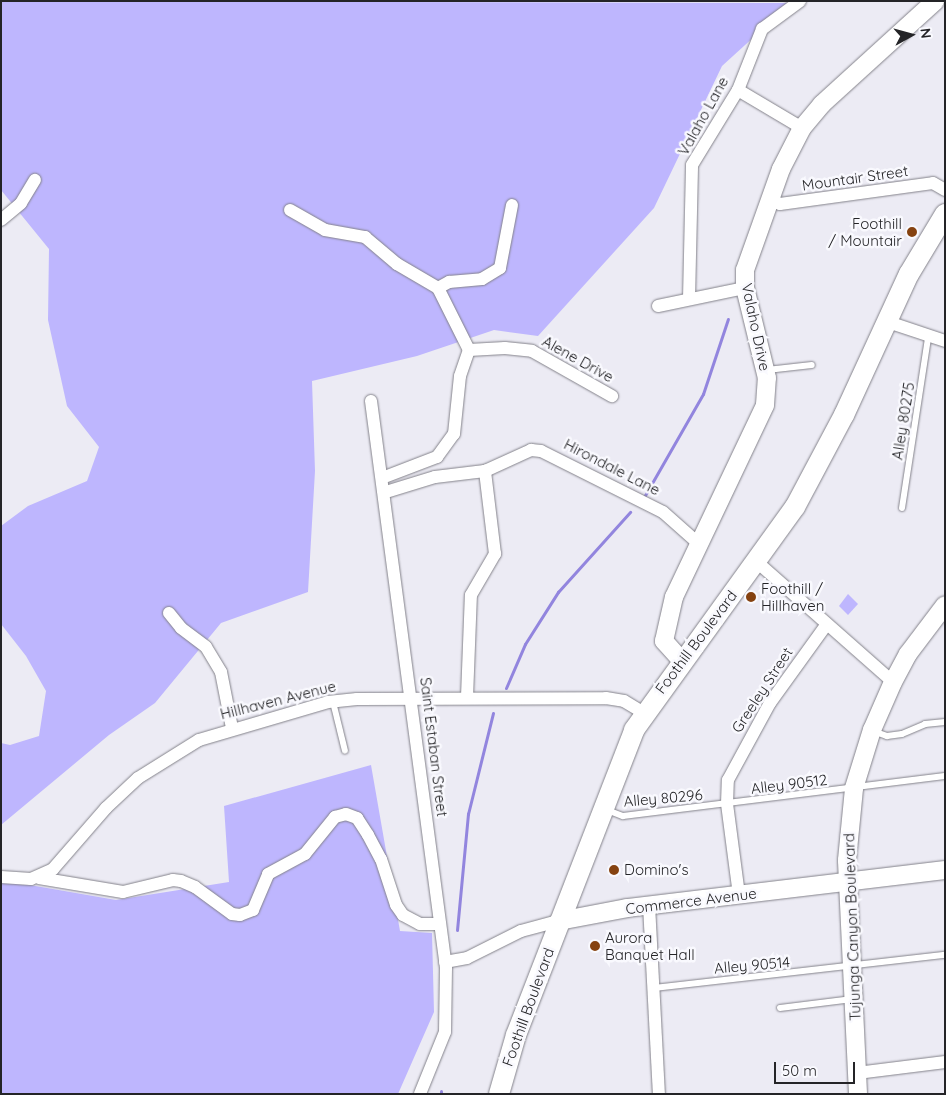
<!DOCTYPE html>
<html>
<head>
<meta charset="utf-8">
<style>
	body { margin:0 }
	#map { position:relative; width:946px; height:1095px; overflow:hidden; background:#ecebf4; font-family:Quicksand,sans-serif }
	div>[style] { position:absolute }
	.green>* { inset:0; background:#beb6fe }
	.stream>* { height:3px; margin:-1.5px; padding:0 1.5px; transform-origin:1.5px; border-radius:1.5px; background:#9285de }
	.roads { filter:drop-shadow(0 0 1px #83828a) drop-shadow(0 0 1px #83828a) }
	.lane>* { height:6px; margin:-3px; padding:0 3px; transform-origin:3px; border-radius:3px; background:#fff }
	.street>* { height:12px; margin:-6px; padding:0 6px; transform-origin:6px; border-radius:6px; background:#fff }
	.secondary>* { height:18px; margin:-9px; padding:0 9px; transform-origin:9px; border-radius:9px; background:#fff }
	.primary>* { height:20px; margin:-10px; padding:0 10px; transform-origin:10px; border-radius:10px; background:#fff }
	.dots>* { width:14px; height:14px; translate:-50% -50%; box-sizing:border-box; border:2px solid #f9f9fe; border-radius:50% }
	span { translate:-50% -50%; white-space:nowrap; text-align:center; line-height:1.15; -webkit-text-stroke:5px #f9f9fe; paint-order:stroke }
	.street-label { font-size:15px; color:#242427 }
	.poi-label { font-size:15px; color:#242427 }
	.right { translate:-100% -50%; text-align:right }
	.left { translate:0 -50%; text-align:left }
	.frame { position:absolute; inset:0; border:2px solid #242427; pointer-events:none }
	.north { position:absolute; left:886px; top:10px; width:50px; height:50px; -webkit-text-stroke:4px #f9f9fe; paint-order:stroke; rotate:83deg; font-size:14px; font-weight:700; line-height:20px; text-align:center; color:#242427 }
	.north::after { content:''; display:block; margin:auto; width:18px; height:22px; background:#242427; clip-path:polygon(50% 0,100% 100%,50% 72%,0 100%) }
	.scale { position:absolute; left:774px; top:1062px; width:81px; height:22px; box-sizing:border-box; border:2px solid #242427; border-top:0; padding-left:6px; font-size:15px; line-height:18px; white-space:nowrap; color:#242427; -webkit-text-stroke:4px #f9f9fe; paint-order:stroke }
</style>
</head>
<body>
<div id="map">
	<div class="green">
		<i style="clip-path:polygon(1px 1px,791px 3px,722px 66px,654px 208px,538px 336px,494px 330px,417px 356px,312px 381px,315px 471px,308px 592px,221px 623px,155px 703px,109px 735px,1px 825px,1px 743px,10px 745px,39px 736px,46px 691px,26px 656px,1px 624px,1px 526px,28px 506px,87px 481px,99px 447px,67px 406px,48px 320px,49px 249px,1px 190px)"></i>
		<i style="clip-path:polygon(848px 594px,858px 604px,848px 615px,839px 606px)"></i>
		<i style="clip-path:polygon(371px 765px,400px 931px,432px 933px,434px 1012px,398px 1094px,1px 1094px,1px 880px,116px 900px,229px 882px,224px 806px)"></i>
	</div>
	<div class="stream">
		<i style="left:644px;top:497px;width:119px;rotate:-60.2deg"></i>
		<i style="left:703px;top:394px;width:79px;rotate:-71.6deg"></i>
		<i style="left:506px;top:688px;width:48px;rotate:-66.6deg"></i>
		<i style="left:525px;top:644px;width:62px;rotate:-57.6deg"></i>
		<i style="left:558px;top:592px;width:108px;rotate:-48deg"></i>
		<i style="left:457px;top:930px;width:117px;rotate:-84.6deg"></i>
		<i style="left:468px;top:814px;width:104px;rotate:-76.1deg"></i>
		<i style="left:441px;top:1094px;width:3px;rotate:-90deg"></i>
	</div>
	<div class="roads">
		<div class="lane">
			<i style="left:767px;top:370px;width:45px;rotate:-6.3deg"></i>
			<i style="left:902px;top:508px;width:172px;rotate:-81.3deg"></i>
			<i style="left:333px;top:702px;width:50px;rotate:76.2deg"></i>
			<i style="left:873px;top:731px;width:15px;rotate:20deg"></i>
			<i style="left:887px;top:736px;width:15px;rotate:-8deg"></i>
			<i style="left:902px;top:734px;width:25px;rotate:-23deg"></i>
			<i style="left:925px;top:724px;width:20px;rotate:-6deg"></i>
			<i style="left:607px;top:810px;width:17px;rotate:21deg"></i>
			<i style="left:623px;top:816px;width:324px;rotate:-7.1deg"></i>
			<i style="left:654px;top:988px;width:293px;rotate:-6.5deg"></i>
			<i style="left:780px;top:1008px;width:73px;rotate:-7.1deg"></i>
		</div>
		<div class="street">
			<i style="left:738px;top:90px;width:74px;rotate:30.7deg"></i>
			<i style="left:770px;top:199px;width:11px;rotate:27deg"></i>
			<i style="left:780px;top:204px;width:154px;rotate:-7.8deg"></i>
			<i style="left:933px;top:183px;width:14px;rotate:30deg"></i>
			<i style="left:290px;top:210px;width:40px;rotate:29.7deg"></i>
			<i style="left:325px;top:230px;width:41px;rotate:9.9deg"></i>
			<i style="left:365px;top:237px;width:42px;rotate:40.2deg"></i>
			<i style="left:397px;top:264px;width:48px;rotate:30.3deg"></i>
			<i style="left:1px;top:220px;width:26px;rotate:-40deg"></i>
			<i style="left:21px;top:203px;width:27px;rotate:-59deg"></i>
			<i style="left:689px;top:299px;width:134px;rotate:-88.7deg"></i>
			<i style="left:692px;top:165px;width:88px;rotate:-58.5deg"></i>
			<i style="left:738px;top:90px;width:66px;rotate:-68.5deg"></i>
			<i style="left:762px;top:29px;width:47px;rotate:-36.4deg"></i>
			<i style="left:658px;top:306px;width:89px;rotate:-11.7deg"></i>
			<i style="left:885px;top:321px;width:63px;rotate:18.4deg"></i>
			<i style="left:469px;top:350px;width:36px;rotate:-3deg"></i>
			<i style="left:505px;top:348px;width:27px;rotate:6deg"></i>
			<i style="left:532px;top:351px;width:92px;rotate:29.4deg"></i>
			<i style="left:371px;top:401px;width:572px;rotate:82.46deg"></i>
			<i style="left:446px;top:968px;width:64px;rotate:90.9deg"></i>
			<i style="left:445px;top:1032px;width:67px;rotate:112deg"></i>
			<i style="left:382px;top:478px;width:59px;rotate:-20.9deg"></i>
			<i style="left:437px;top:457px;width:29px;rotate:-54deg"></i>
			<i style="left:454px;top:434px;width:58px;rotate:-84.1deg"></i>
			<i style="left:460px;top:376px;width:28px;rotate:-71deg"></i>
			<i style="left:469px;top:350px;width:69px;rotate:-116.6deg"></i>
			<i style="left:438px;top:288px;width:13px;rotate:-29deg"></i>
			<i style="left:449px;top:282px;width:33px;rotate:-5deg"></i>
			<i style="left:482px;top:279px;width:21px;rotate:-31deg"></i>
			<i style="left:500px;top:268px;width:64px;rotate:-79.2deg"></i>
			<i style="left:386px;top:492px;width:51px;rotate:-17deg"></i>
			<i style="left:435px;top:477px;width:50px;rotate:-6.8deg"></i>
			<i style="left:485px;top:471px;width:51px;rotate:-24.5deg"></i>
			<i style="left:531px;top:450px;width:10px;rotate:6deg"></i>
			<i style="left:541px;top:451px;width:136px;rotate:26.6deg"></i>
			<i style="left:663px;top:512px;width:47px;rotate:41.5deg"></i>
			<i style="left:757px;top:562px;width:181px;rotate:41.4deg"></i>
			<i style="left:169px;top:613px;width:19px;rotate:51deg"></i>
			<i style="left:181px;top:628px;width:31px;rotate:37deg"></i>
			<i style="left:206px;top:647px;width:29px;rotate:59deg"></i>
			<i style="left:221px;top:672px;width:57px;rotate:78.9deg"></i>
			<i style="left:467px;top:697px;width:102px;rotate:-87.8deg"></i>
			<i style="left:471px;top:595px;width:48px;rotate:-59.7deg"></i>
			<i style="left:495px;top:554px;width:84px;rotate:-96.9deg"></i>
			<i style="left:1px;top:877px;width:30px;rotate:4deg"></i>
			<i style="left:31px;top:879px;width:24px;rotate:-24deg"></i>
			<i style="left:53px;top:869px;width:81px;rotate:-49deg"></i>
			<i style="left:106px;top:808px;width:44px;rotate:-43.2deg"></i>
			<i style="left:138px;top:778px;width:72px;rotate:-31.9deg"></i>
			<i style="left:199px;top:740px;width:134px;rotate:-16.4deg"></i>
			<i style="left:328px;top:702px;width:29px;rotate:-6deg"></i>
			<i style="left:357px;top:699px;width:249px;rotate:-0.2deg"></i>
			<i style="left:606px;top:698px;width:18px;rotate:9deg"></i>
			<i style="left:624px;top:701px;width:23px;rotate:31deg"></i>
			<i style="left:39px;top:878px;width:85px;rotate:9.5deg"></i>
			<i style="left:123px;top:892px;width:51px;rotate:-13.5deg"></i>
			<i style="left:173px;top:880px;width:8px;rotate:7deg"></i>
			<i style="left:181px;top:881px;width:15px;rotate:23deg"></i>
			<i style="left:195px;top:887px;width:46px;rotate:36.1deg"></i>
			<i style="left:232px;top:914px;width:8px;rotate:7deg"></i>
			<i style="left:240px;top:915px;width:14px;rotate:-21deg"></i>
			<i style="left:253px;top:910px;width:39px;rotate:-67deg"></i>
			<i style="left:268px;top:874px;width:42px;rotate:-28.4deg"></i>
			<i style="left:305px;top:854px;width:48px;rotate:-51deg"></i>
			<i style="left:335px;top:817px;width:11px;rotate:-15deg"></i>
			<i style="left:346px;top:814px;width:12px;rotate:20deg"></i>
			<i style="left:357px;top:818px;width:20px;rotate:57deg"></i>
			<i style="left:368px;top:835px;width:27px;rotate:62deg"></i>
			<i style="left:381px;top:859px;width:48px;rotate:71.9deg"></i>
			<i style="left:396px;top:905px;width:12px;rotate:55deg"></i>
			<i style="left:403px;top:915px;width:19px;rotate:28deg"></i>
			<i style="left:420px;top:924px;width:20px"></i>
			<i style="left:739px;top:895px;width:92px;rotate:-97.5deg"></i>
			<i style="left:727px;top:804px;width:24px;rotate:-88deg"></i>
			<i style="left:728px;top:780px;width:88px;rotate:-61.4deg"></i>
			<i style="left:770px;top:703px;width:97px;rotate:-54.2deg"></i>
			<i style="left:649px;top:905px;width:189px;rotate:87deg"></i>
			<i style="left:445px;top:962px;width:22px;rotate:-10deg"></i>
			<i style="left:467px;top:958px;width:60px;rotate:-26.6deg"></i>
			<i style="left:521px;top:931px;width:39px;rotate:-15deg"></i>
			<i style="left:857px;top:1073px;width:89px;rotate:-7.1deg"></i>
		</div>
		<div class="secondary">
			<i style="left:682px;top:661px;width:27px;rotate:-132deg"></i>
			<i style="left:664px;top:641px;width:45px;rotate:-77.2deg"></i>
			<i style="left:674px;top:597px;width:212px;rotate:-64.6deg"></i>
			<i style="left:765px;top:405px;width:27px;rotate:-86deg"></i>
			<i style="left:767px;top:378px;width:93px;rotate:-103.7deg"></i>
			<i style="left:745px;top:288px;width:18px;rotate:-90deg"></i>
			<i style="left:745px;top:270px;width:107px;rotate:-70.4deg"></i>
			<i style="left:781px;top:169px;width:46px;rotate:-62.9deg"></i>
			<i style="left:802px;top:128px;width:31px;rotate:-50deg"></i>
			<i style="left:822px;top:104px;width:153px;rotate:-42.3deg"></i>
			<i style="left:559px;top:921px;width:69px;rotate:-10.8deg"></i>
			<i style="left:627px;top:908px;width:320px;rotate:-6.8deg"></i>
			<i style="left:858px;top:1094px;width:234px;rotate:-92.7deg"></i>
			<i style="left:847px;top:860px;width:72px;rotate:-84.4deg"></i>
			<i style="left:854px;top:788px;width:61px;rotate:-72.8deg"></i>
			<i style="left:872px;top:730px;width:52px;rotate:-66.4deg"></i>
			<i style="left:893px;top:682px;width:32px;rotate:-62deg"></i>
			<i style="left:908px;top:654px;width:61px;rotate:-52.9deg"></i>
		</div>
		<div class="primary">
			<i style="left:499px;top:1094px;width:61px;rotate:-73.9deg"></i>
			<i style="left:516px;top:1035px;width:327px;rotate:-68.8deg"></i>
			<i style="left:634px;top:730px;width:275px;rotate:-54.2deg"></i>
			<i style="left:795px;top:507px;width:104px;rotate:-62deg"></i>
			<i style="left:844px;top:415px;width:155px;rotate:-65.3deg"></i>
			<i style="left:909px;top:274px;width:70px;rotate:-59deg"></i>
		</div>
	</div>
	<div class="dots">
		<i style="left:912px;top:232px;background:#854210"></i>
		<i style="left:751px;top:597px;background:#854210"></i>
		<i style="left:614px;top:870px;background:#854210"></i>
		<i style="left:595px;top:946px;background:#854210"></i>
	</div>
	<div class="street-label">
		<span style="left:703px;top:116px;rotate:-61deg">Valaho Lane</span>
		<span style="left:855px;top:178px;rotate:-8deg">Mountair Street</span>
		<span style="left:756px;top:327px;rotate:78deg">Valaho Drive</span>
		<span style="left:578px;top:359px;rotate:29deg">Alene Drive</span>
		<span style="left:903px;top:421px;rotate:-81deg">Alley 80275</span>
		<span style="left:612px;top:467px;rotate:27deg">Hirondale Lane</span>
		<span style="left:696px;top:642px;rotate:-53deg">Foothill Boulevard</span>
		<span style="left:762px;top:690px;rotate:-57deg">Greeley Street</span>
		<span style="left:278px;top:700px;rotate:-14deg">Hillhaven Avenue</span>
		<span style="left:434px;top:747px;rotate:83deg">Saint Estaban Street</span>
		<span style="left:789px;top:784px;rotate:-7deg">Alley 90512</span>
		<span style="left:663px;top:798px;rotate:-5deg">Alley 80296</span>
		<span style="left:691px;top:901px;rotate:-7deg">Commerce Avenue</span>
		<span style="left:852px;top:927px;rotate:-92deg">Tujunga Canyon Boulevard</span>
		<span style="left:752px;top:965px;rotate:-5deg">Alley 90514</span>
		<span style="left:528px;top:1007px;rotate:-70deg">Foothill Boulevard</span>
	</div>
	<div class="poi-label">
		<span class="right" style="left:902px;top:232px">Foothill<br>/ Mountair</span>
		<span class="left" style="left:761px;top:597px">Foothill /<br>Hillhaven</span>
		<span class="left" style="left:624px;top:870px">Domino's</span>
		<span class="left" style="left:605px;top:946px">Aurora<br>Banquet Hall</span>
	</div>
	<div class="frame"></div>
	<div class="north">N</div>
	<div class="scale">50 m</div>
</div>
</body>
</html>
